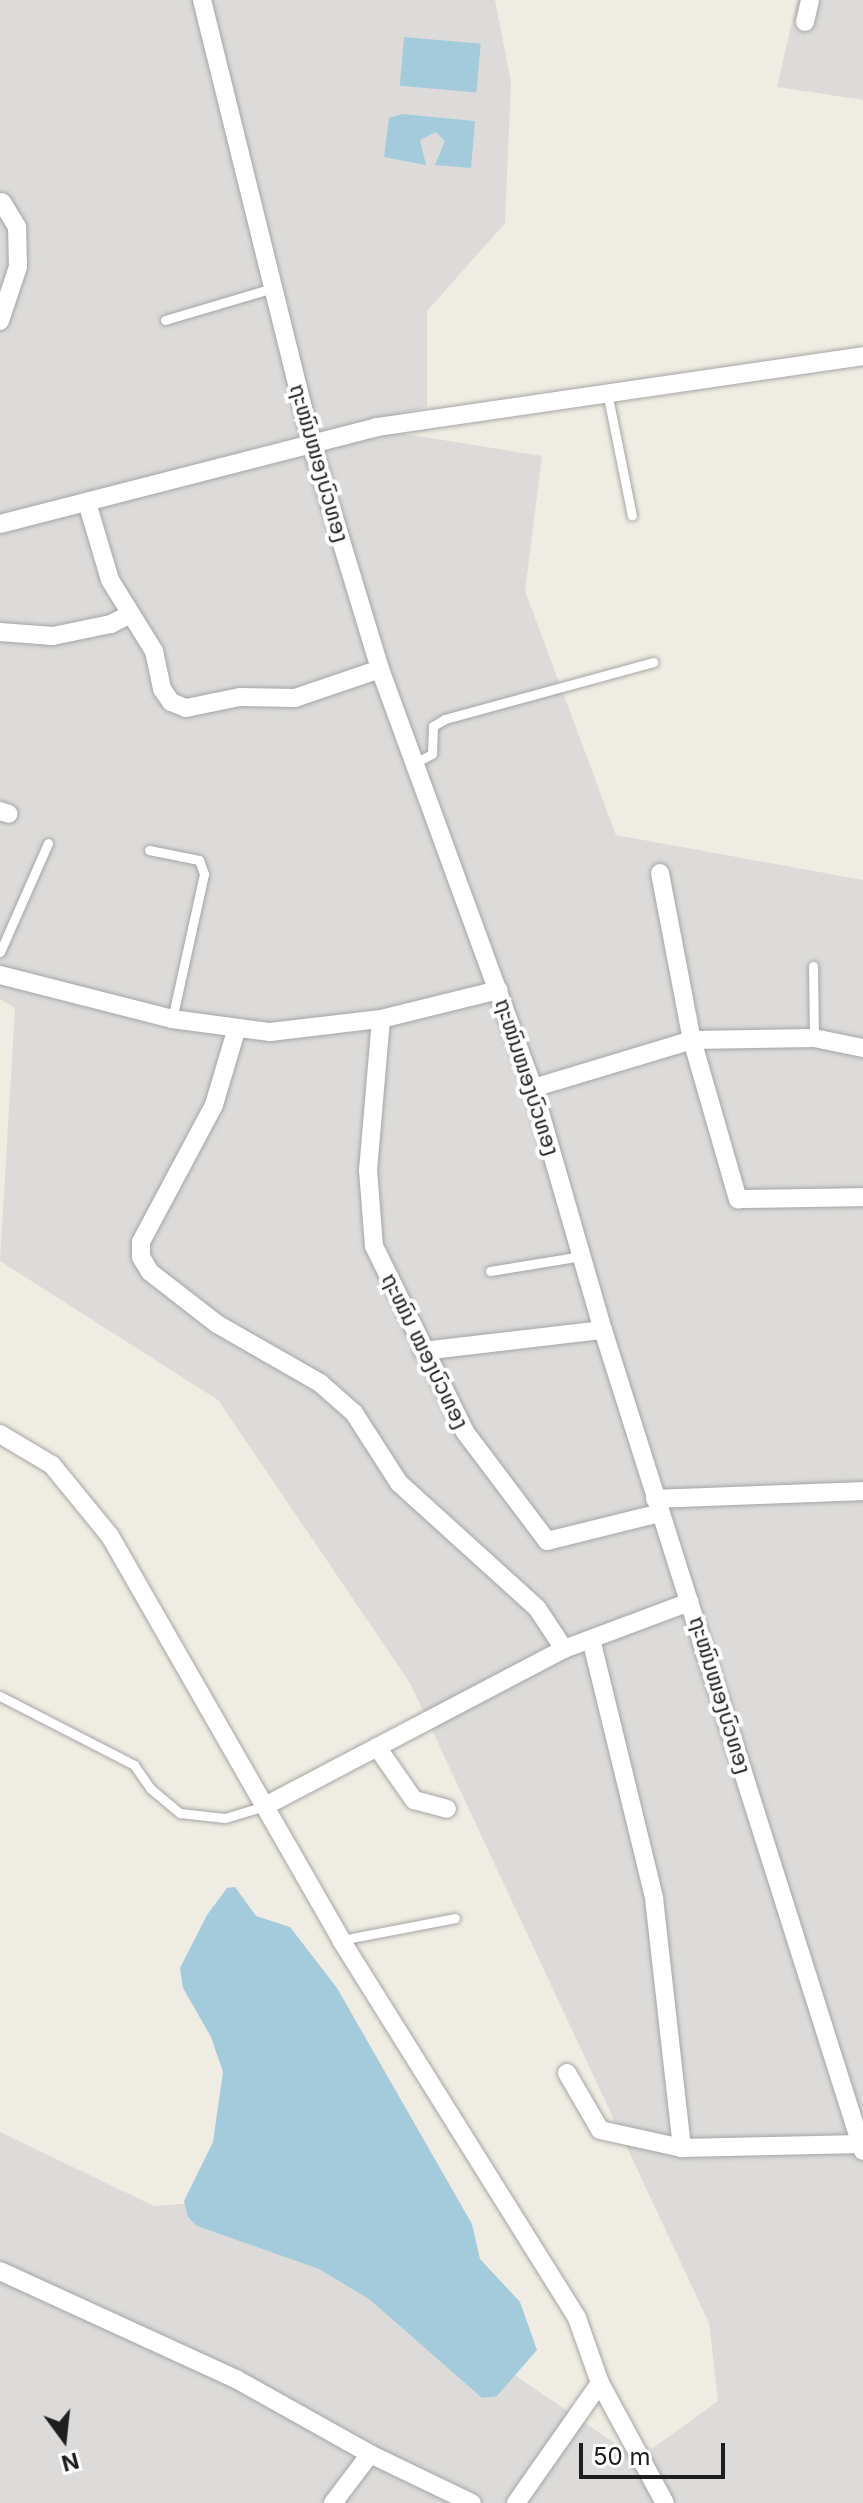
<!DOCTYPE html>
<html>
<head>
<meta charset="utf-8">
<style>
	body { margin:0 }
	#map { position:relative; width:863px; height:2503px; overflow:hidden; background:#efece3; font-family:Inter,"Noto Sans Lao",sans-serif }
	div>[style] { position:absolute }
	.residential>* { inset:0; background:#dcdbda }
	.water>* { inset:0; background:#a4cbdc; transform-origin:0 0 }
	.roads { filter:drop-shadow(0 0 2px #a5a5a5) drop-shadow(0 0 2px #a5a5a5) }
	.lane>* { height:9px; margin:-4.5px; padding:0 4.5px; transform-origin:4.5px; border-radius:4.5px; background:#fff }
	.street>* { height:18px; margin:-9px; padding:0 9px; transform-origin:9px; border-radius:9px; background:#fff }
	span { translate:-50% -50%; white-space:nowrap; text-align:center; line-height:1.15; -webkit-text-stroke:8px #fff; paint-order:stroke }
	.street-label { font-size:22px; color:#1e1e1e }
	.north { position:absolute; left:24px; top:2399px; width:80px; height:80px; -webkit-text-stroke:6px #fff; paint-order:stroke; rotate:165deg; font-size:22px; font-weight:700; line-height:32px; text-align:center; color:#1e1e1e }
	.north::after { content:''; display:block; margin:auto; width:28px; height:36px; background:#1e1e1e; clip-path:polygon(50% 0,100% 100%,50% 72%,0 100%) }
	.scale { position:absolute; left:579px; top:2443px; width:146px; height:36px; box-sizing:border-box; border:4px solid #1e1e1e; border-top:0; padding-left:10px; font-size:24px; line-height:28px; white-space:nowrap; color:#1e1e1e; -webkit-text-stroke:6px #fff; paint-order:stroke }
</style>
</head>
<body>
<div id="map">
	<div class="residential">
		<i style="clip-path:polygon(0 0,495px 0,511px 82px,505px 223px,427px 311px,427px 407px,0 517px)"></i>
		<i style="clip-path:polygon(797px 0,863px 0,863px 100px,777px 87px)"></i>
		<i style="clip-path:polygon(374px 429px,542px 456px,525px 591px,616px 835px,863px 880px,863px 2503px,0 2503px,0 2132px,154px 2206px,255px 2198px,638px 2459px,718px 2401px,709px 2323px,410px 1683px,218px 1400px,0 1261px,15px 1008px,0 999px,0 519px)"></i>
	</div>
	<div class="water">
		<i style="left:404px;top:37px;width:77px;height:49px;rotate:5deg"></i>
		<i style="clip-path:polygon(402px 114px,475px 121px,471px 168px,435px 165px,445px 141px,436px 132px,420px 140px,426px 165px,384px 157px,389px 118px)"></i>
		<i style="clip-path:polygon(235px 1887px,256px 1916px,290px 1927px,337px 1988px,472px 2224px,480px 2259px,520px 2302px,537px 2350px,497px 2396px,482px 2398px,369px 2299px,319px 2269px,197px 2226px,188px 2217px,184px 2201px,213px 2142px,223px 2072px,211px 2037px,183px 1988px,180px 1968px,207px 1915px,227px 1888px)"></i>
	</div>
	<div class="roads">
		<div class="lane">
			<i style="left:165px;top:320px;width:113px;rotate:-16.5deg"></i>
			<i style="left:607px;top:392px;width:126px;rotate:78.6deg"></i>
			<i style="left:413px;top:764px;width:21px;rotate:-28deg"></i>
			<i style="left:432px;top:754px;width:28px;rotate:-88deg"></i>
			<i style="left:433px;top:726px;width:14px;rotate:-30deg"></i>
			<i style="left:445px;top:719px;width:216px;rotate:-15.3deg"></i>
			<i style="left:149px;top:850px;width:51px;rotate:11.3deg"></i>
			<i style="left:199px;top:860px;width:15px;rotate:70deg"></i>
			<i style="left:204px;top:874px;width:148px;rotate:102.4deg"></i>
			<i style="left:0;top:952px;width:119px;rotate:-66.2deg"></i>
			<i style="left:813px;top:966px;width:72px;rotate:89.2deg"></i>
			<i style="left:490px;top:1271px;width:93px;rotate:-9.3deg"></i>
			<i style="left:0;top:1696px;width:151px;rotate:27.2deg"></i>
			<i style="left:134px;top:1765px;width:29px;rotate:55deg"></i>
			<i style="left:151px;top:1789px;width:38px;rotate:40deg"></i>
			<i style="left:180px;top:1813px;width:45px;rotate:6.3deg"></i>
			<i style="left:225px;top:1818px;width:42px;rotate:-16.7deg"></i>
			<i style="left:341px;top:1940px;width:116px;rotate:-10.9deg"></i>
		</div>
		<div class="street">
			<i style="left:202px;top:0;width:458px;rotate:76.1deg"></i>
			<i style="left:312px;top:445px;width:234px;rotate:73.1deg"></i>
			<i style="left:380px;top:669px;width:446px;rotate:69.9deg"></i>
			<i style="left:533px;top:1088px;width:252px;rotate:73.9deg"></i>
			<i style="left:603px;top:1330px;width:861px;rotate:72.43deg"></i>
			<i style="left:805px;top:22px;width:23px;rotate:-77deg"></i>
			<i style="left:0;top:321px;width:57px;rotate:-71.6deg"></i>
			<i style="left:18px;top:267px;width:40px;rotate:-91.4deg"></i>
			<i style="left:17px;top:227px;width:29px;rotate:-121deg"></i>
			<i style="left:88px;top:506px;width:77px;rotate:73.4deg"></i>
			<i style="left:110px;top:580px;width:84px;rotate:58.2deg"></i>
			<i style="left:154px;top:651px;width:39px;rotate:78deg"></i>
			<i style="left:162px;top:689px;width:16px;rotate:55deg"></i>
			<i style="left:171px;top:702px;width:16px;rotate:22deg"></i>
			<i style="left:186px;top:708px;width:55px;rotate:-11.5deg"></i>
			<i style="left:240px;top:697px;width:55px;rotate:1deg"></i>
			<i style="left:295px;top:698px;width:90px;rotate:-18.8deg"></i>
			<i style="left:0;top:524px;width:389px;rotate:-14.4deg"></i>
			<i style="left:377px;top:427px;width:491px;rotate:-8.3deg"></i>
			<i style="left:0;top:632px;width:53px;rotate:4.3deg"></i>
			<i style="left:53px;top:636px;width:59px;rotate:-11.7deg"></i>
			<i style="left:111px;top:624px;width:22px;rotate:-27deg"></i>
			<i style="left:0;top:811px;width:9px;rotate:18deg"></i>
			<i style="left:660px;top:873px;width:170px;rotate:79.2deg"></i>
			<i style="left:692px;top:1040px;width:166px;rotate:73.9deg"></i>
			<i style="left:738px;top:1199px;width:125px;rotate:-0.9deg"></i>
			<i style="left:0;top:975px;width:178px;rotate:14.3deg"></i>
			<i style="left:172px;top:1019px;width:99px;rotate:7.6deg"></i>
			<i style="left:270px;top:1032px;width:112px;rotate:-6.7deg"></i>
			<i style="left:381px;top:1019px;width:121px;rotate:-13.9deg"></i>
			<i style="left:381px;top:1019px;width:152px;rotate:94.9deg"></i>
			<i style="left:368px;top:1170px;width:76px;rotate:85.5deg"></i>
			<i style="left:374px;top:1246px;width:207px;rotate:63.9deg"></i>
			<i style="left:465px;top:1432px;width:136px;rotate:53deg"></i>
			<i style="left:547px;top:1541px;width:116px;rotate:-13.9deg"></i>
			<i style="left:236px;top:1031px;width:77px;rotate:106.6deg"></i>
			<i style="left:214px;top:1105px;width:155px;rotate:118.1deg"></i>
			<i style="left:141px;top:1242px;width:15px;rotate:90deg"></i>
			<i style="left:141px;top:1257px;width:17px;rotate:59deg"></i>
			<i style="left:150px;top:1272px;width:85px;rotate:37.8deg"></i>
			<i style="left:217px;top:1324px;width:119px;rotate:29.8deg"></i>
			<i style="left:320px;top:1383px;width:45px;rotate:41.4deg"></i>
			<i style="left:354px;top:1413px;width:83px;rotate:57.3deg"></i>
			<i style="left:399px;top:1483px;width:186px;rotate:42.2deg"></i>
			<i style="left:537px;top:1608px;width:49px;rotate:56.6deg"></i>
			<i style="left:533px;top:1088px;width:166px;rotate:-16.8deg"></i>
			<i style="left:692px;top:1040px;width:122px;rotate:-0.9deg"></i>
			<i style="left:814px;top:1038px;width:50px;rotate:11.5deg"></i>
			<i style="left:423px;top:1351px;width:181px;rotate:-6.7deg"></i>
			<i style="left:0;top:1434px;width:61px;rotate:30.8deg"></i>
			<i style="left:52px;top:1465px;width:92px;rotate:50.8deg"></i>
			<i style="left:110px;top:1536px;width:465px;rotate:60.2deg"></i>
			<i style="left:341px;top:1940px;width:446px;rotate:58deg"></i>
			<i style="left:577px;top:2318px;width:69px;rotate:70.5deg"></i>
			<i style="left:600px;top:2383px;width:136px;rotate:61.6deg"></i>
			<i style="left:655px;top:1499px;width:208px;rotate:-2.2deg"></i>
			<i style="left:591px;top:1639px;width:267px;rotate:76.3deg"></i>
			<i style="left:654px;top:1898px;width:252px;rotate:83.6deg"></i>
			<i style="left:377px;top:1747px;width:65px;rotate:55.1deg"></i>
			<i style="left:414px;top:1800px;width:34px;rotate:15deg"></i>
			<i style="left:265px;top:1806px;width:338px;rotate:-27.7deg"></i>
			<i style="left:564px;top:1649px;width:134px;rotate:-20.5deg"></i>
			<i style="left:567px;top:2073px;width:66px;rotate:59.9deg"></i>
			<i style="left:600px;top:2130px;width:84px;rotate:12.4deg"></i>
			<i style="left:682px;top:2148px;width:179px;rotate:-1.3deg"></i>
			<i style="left:0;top:2271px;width:260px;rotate:24.6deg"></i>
			<i style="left:236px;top:2379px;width:154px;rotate:29.2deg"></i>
			<i style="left:370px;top:2454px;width:113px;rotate:25.7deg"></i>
			<i style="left:333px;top:2503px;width:61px;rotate:-52.9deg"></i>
			<i style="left:516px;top:2503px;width:146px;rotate:-55deg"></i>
		</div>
	</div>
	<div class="street-label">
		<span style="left:319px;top:463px;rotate:74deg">ຖະໜົນໜອງບົວທອງ</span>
		<span style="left:527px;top:1077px;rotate:72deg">ຖະໜົນໜອງບົວທອງ</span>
		<span style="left:425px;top:1351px;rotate:64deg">ຖະໜົນ ໝອງບົວທອງ</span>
		<span style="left:720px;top:1695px;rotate:73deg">ຖະໜົນໜອງບົວທອງ</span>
	</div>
	<div class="north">N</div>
	<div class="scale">50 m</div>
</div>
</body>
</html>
